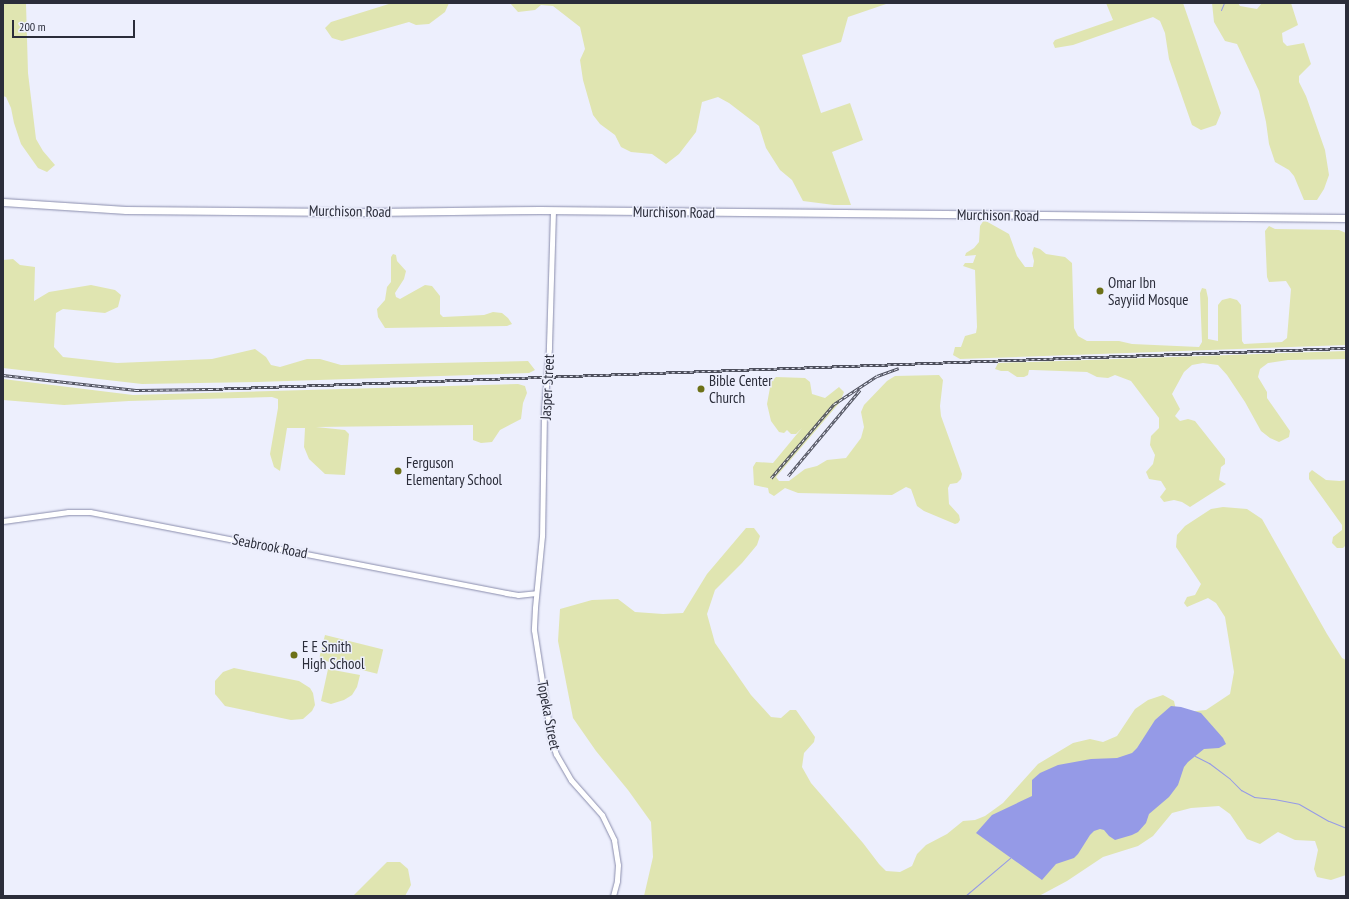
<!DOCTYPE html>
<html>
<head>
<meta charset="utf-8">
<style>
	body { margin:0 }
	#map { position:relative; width:1349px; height:899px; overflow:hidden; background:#edeffd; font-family:"PT Sans Narrow",sans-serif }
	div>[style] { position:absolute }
	.green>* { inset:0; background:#e0e5b1; transform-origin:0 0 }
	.water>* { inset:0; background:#959ae7 }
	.stream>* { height:1px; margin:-0.5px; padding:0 0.5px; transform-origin:0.5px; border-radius:0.5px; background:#959ae7 }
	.roads { filter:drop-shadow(0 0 1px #898cac) drop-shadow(0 0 1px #898cac) }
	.tertiary>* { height:5px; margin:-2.5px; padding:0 2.5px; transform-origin:2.5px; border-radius:2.5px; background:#fff }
	.primary>* { height:7px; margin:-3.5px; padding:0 3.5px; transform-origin:3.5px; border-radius:3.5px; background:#fff }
	.rail>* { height:2.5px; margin-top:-1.25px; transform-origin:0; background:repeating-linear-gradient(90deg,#edeffd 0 3px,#4d4f5c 0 6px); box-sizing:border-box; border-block:1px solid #4d4f5c }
	.dots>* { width:11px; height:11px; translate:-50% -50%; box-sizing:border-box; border:2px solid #edeffd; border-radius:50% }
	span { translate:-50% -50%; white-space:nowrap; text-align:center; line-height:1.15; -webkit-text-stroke:3px #edeffd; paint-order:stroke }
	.street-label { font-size:15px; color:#2b2d3a }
	.poi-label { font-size:15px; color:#2b2d3a }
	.left { translate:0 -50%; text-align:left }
	.frame { position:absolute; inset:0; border:4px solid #2b2d3a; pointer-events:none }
	.scale { position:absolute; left:12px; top:20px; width:123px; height:18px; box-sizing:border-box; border:2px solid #2b2d3a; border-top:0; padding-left:5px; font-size:12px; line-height:14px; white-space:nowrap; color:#2b2d3a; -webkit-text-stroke:3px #edeffd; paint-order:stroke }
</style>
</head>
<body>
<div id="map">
	<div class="green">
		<i style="clip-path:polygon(3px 3px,26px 3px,28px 73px,36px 139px,43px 151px,55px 165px,47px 172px,38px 168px,21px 144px,14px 123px,11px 108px,6px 97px,3px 96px)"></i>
		<i style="clip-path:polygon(392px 3px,449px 3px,445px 12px,429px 24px,416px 25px,409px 22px,342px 41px,332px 38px,325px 28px,331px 22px)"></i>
		<i style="clip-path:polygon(510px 3px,889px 3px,848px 17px,841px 42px,802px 55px,821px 113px,850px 103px,863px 140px,832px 152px,851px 205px,834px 205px,803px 201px,792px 180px,780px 170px,766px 148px,759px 126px,729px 103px,718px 97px,702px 102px,696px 132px,679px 154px,666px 164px,652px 154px,631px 152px,621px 147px,615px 135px,600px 124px,593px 115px,583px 80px,580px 60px,585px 49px,580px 27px,553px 6px,541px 5px,535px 10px,518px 12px)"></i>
		<i style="clip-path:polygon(1106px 3px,1183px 3px,1221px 113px,1216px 125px,1201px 130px,1192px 125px,1169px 59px,1165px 33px,1160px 21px,1153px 17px,1073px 45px,1055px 48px,1053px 43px,1055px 40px,1113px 20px)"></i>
		<i style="clip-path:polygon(1212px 3px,1238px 3px,1240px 6px,1257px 9px,1262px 3px,1291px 3px,1298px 25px,1282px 33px,1283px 42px,1287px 46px,1304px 43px,1311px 64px,1299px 76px,1299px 82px,1306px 96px,1325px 150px,1329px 175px,1324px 189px,1317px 200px,1304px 200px,1294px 176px,1289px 170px,1275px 162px,1269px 144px,1266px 122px,1259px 91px,1237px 44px,1225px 41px,1214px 22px)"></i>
		<i style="clip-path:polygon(984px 220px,1009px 234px,1017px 256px,1025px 267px,1033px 267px,1034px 261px,1032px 253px,1034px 247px,1040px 249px,1046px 254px,1065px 257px,1072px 263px,1074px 328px,1078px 336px,1087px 341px,1119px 341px,1132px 344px,1199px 347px,1202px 342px,1200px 293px,1202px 288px,1206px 289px,1208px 298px,1208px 339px,1218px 341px,1218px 305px,1222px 300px,1230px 298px,1237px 300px,1241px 305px,1242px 341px,1244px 344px,1282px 342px,1287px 338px,1291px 289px,1286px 281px,1269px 282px,1267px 277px,1265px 231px,1269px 226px,1275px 229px,1339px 230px,1346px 233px,1346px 345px,960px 359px,953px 355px,955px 347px,961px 347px,965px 336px,976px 333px,977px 327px,975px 270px,963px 266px,965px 263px,973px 263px,976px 255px,965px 256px,966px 253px,974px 248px,979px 242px,980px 226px)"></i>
		<i style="clip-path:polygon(393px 254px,396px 255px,397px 261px,406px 271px,404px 279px,395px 293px,396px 297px,400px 299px,425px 285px,432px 286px,440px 296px,440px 314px,443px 317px,484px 315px,493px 312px,502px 313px,508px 318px,512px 324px,507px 326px,385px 328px,378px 317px,377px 309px,385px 300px,387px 287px,391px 282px,391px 257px)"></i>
		<i style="clip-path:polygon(13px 259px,20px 265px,35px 267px,34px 301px,49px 292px,91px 285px,115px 290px,121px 295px,118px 307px,105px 313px,63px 309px,56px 313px,54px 347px,63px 357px,117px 363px,212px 359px,255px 349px,266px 357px,271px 365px,280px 367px,307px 359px,320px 359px,341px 365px,528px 361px,535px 370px,529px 373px,257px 382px,142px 384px,3px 368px,3px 260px)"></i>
		<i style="clip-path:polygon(1346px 351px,1346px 359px,1288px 360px,1268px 363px,1260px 369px,1258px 377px,1267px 392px,1267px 398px,1290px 431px,1289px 437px,1279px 442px,1270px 438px,1261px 431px,1245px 402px,1227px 375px,1218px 365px,1203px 363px,1192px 365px,1184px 372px,1172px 394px,1180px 409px,1175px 416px,1180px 421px,1188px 419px,1195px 421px,1225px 459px,1225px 464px,1221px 467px,1219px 480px,1226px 484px,1190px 507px,1182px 502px,1174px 500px,1164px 502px,1160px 497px,1166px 489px,1161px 481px,1149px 479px,1146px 472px,1153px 464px,1155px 455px,1150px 445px,1151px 436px,1159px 428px,1159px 418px,1131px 381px,1115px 375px,1108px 378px,1097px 377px,1087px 372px,1033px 370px,1029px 370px,1028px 375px,1024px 377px,1017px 377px,1008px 371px,1001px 371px,995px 369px,998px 363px)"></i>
		<i style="clip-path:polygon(939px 375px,943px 380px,940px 406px,941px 416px,962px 474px,961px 479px,957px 483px,950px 484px,948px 488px,949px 504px,959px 515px,960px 520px,958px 523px,955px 524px,924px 511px,917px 506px,911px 489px,906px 487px,892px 495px,798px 493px,785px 488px,774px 496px,769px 493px,768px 488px,754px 485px,753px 467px,756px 462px,773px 463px,802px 428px,796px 434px,791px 434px,787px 430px,784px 433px,779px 432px,771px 421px,767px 404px,771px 382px,776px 377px,805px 378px,810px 382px,812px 394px,825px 398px,839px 387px,844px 392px,840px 402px,776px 477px,779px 481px,789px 481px,805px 469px,817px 466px,827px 460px,846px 458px,861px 438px,864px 427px,861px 412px,864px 405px,887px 381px,895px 376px)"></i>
		<i style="clip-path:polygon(3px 379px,133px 395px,518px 384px,525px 386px,527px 393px,523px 403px,521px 419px,500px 430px,492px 442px,481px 443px,473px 440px,473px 425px,316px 427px,345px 430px,349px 434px,345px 475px,325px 474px,309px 459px,304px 447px,305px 428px,287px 428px,280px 471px,274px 467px,270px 454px,278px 408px,278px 399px,272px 397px,129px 401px,64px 405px,3px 400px)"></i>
		<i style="clip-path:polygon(1312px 470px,1326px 480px,1340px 481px,1346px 480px,1346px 545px,1343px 548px,1337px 548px,1332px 543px,1333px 537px,1342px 530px,1342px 525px,1309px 479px,1309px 473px)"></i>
		<i style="clip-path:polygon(1223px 507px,1247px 509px,1262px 519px,1327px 634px,1342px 658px,1346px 660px,1346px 875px,1331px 880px,1317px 877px,1314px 869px,1318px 850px,1315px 841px,1295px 840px,1278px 832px,1260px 844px,1247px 839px,1230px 814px,1219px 806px,1191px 808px,1172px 813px,1153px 836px,1138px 846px,1103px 857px,1067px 881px,1039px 896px,644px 896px,653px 857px,651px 822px,628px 790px,596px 751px,573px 718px,558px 641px,560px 609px,592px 600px,618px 599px,635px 612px,663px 614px,683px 613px,707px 574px,746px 528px,754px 528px,760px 536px,757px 545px,742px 563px,715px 590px,707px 614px,715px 643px,751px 695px,771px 717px,781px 718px,790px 710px,796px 710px,815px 737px,814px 742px,804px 753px,802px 767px,811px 783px,863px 843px,879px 864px,886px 871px,900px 872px,912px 866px,917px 854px,926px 845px,947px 834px,963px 821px,975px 820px,985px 816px,1003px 803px,1038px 764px,1073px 743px,1090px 739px,1103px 742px,1117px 736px,1135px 709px,1148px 700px,1163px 695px,1174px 701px,1176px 710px,1187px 712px,1206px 710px,1230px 694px,1234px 672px,1225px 617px,1216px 603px,1208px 598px,1187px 607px,1184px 603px,1187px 597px,1195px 595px,1201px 584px,1176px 547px,1177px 535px,1185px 526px,1211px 509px)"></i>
		<i style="left:325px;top:635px;width:60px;height:25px;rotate:14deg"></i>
		<i style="clip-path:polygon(234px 668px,299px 681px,310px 688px,313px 693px,315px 705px,312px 711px,303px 719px,291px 720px,225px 706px,215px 694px,215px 681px,223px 672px)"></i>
		<i style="clip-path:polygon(328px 669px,360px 675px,357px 687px,352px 695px,344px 700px,331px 704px,321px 701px)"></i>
		<i style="clip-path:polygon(387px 862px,400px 862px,408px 869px,411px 885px,405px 896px,353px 896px)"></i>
	</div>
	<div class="water">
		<i style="clip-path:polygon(1171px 706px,1181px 707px,1201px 713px,1223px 738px,1226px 744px,1219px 748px,1204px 749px,1188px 762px,1184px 767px,1178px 785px,1169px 797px,1149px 814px,1146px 823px,1138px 832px,1132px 835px,1115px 840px,1109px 836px,1104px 830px,1100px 829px,1094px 831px,1090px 835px,1078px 854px,1074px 858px,1056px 864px,1042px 880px,976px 833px,992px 815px,1032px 796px,1032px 780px,1040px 773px,1058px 765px,1091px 759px,1117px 758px,1132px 753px,1137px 748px,1155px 720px)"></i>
	</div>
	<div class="stream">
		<i style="left:1221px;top:10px;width:8px;rotate:-67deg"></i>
		<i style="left:1195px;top:756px;width:16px;rotate:27deg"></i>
		<i style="left:1209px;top:763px;width:26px;rotate:37deg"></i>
		<i style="left:1230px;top:779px;width:16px;rotate:45deg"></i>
		<i style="left:1241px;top:790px;width:15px;rotate:28deg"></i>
		<i style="left:1254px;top:797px;width:20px;rotate:6deg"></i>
		<i style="left:1274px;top:799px;width:25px;rotate:11deg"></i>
		<i style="left:1299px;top:804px;width:34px;rotate:30deg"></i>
		<i style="left:1329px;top:821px;width:18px;rotate:22deg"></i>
		<i style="left:965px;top:896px;width:59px;rotate:-40.2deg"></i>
	</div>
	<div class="roads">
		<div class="tertiary">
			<i style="left:553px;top:211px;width:137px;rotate:91.7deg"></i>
			<i style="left:549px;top:348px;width:64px;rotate:94.5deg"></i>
			<i style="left:544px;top:412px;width:124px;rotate:90.9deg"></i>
			<i style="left:542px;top:536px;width:72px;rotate:95.6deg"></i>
			<i style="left:535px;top:608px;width:22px;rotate:93deg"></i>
			<i style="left:534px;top:630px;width:109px;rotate:81.1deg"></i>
			<i style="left:551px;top:738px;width:17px;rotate:73deg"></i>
			<i style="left:556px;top:754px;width:30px;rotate:60deg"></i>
			<i style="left:571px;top:780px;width:47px;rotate:48.5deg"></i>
			<i style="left:602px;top:815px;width:28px;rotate:64deg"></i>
			<i style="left:614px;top:840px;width:25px;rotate:81deg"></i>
			<i style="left:618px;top:865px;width:16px;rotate:94deg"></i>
			<i style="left:617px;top:881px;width:16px;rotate:105deg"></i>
			<i style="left:3px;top:521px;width:66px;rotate:-7.9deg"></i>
			<i style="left:68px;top:512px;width:22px"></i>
			<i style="left:90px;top:512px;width:424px;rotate:11deg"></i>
			<i style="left:506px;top:593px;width:12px;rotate:9deg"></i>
			<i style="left:518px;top:595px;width:18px;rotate:-6deg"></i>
		</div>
		<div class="primary">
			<i style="left:3px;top:202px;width:123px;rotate:3.7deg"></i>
			<i style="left:126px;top:210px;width:247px;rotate:0.5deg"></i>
			<i style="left:373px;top:212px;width:167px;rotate:-0.7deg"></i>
			<i style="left:540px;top:210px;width:806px;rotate:0.57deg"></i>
		</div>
	</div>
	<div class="rail">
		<i style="left:3px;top:375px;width:134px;rotate:6.4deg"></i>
		<i style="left:136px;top:390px;width:74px;rotate:-0.8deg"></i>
		<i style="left:210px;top:389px;width:1137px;rotate:-2.07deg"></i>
		<i style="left:788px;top:476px;width:112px;rotate:-50.1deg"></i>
		<i style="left:771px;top:478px;width:97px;rotate:-49.6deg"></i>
		<i style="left:834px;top:404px;width:51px;rotate:-33.1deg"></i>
		<i style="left:877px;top:376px;width:23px;rotate:-20deg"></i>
	</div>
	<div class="dots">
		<i style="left:1100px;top:291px;background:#6d7117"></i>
		<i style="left:701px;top:389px;background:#6d7117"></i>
		<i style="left:398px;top:471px;background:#6d7117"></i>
		<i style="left:294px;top:655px;background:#6d7117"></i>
	</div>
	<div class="street-label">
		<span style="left:350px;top:211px;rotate:1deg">Murchison Road</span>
		<span style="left:674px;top:212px;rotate:1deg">Murchison Road</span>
		<span style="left:998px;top:215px;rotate:1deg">Murchison Road</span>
		<span style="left:547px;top:387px;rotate:-87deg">Jasper Street</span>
		<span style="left:270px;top:546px;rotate:11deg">Seabrook Road</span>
		<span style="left:549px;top:715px;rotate:79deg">Topeka Street</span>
	</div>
	<div class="poi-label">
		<span class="left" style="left:1108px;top:291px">Omar Ibn<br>Sayyiid Mosque</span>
		<span class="left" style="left:709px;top:389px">Bible Center<br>Church</span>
		<span class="left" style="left:406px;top:471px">Ferguson<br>Elementary School</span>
		<span class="left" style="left:302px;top:655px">E E Smith<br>High School</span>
	</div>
	<div class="frame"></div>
	<div class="scale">200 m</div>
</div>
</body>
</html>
